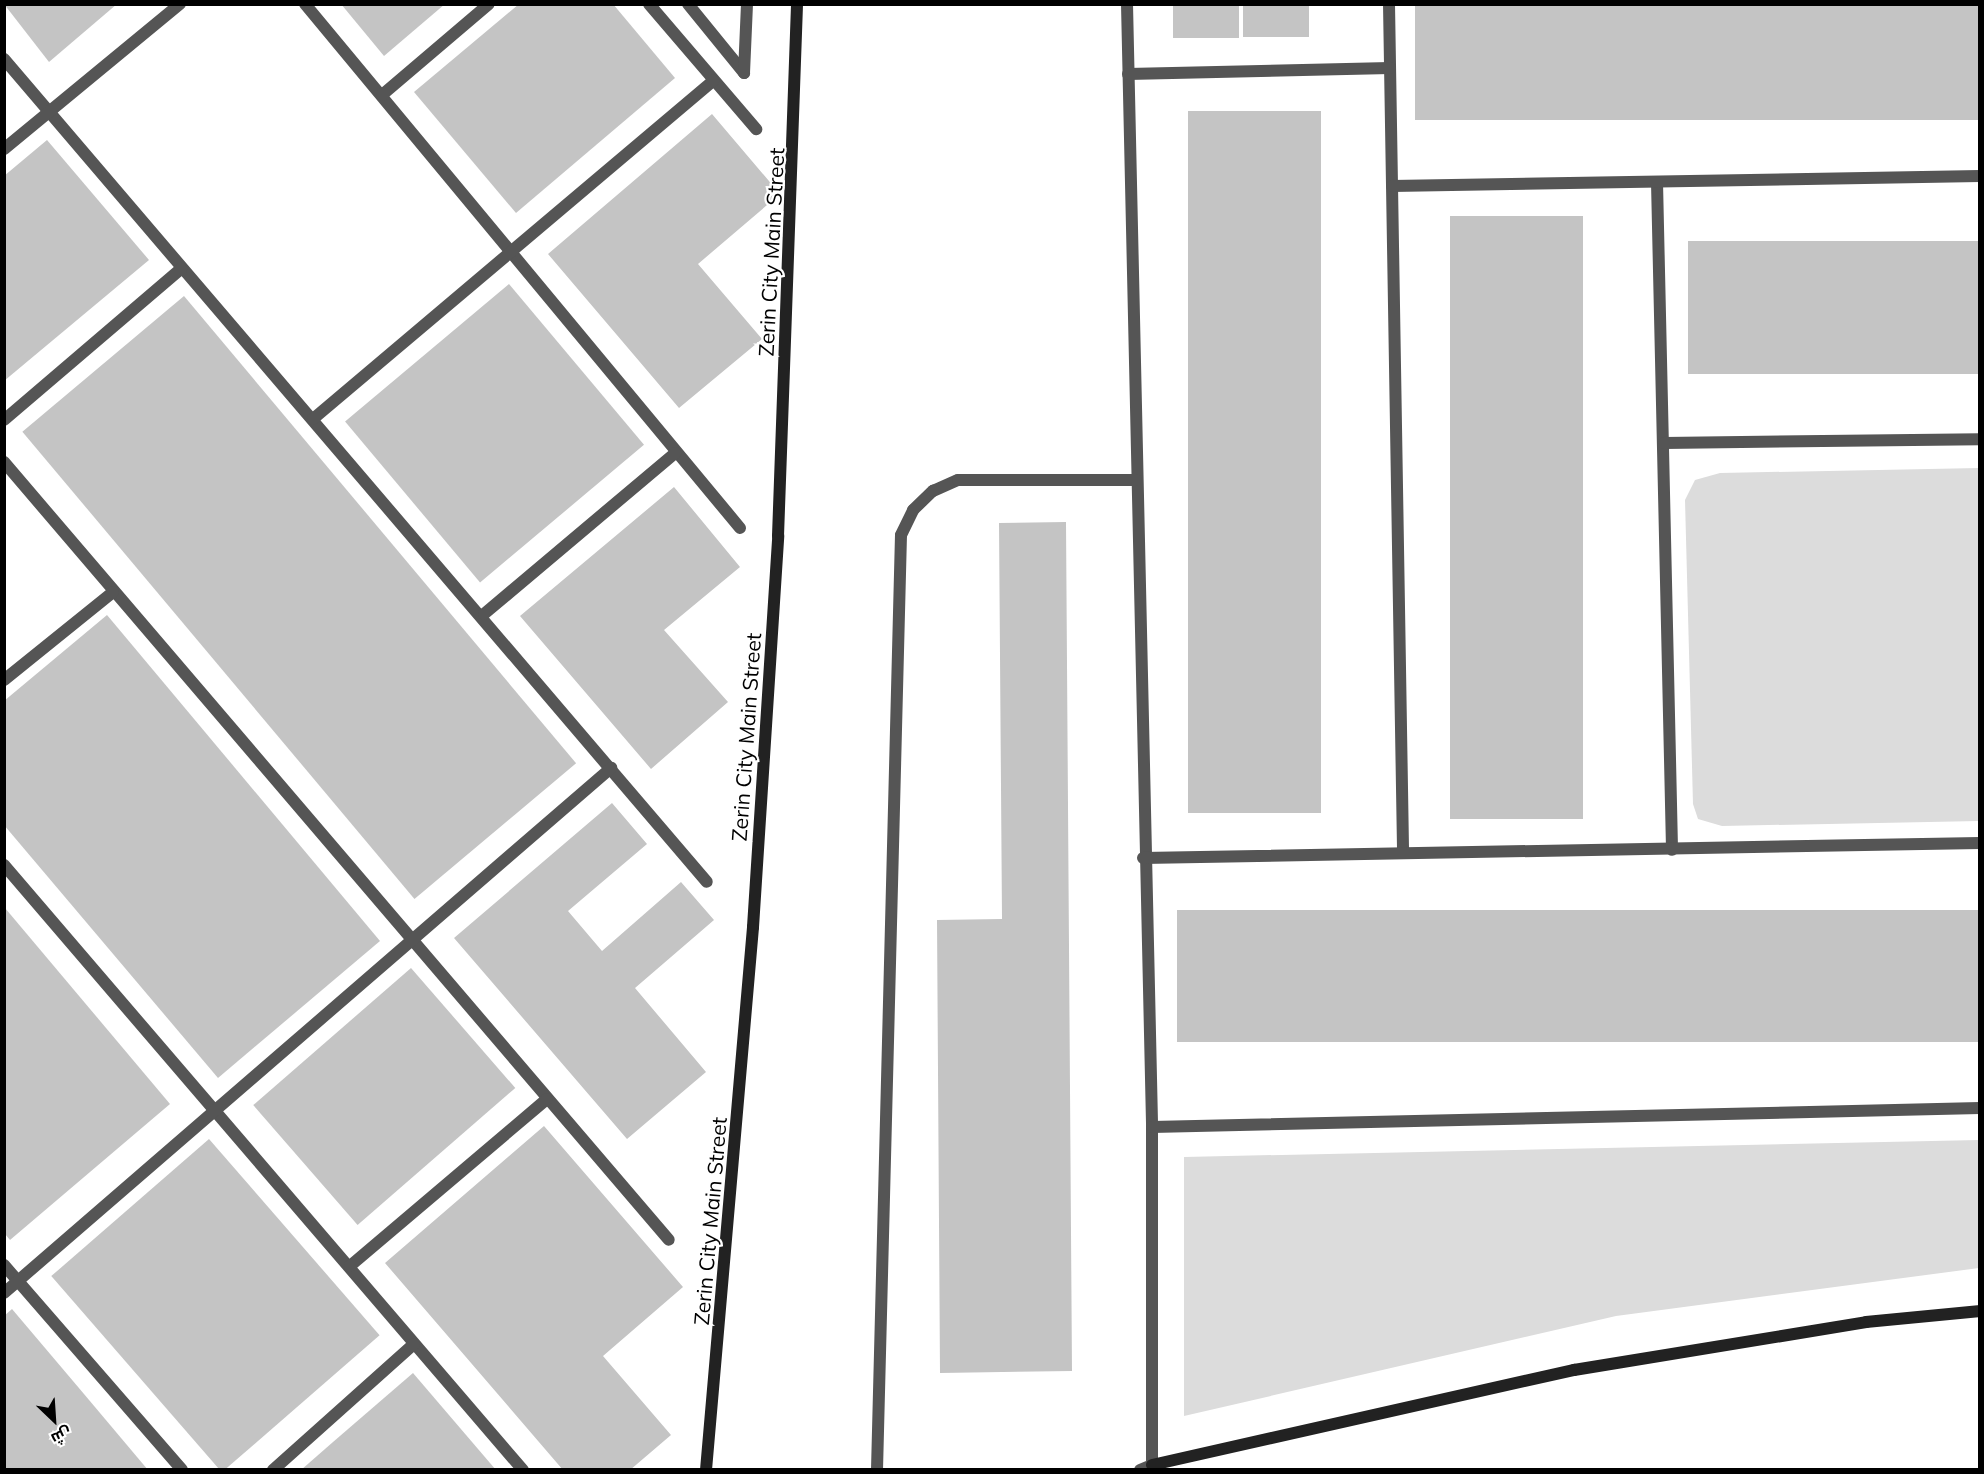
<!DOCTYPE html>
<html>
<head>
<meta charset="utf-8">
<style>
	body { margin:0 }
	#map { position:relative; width:1984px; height:1474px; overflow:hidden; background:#fff; font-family:Mulish,Cairo,sans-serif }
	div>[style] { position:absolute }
	.green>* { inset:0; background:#dcdcdc }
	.building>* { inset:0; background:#c4c4c4; transform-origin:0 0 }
	.street>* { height:12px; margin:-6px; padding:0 6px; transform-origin:6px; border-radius:6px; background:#555 }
	.secondary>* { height:12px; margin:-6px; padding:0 6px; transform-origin:6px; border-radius:6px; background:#222 }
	span { translate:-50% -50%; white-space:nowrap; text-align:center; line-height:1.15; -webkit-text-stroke:4.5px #fff; paint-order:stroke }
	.street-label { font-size:21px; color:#000 }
	.frame { position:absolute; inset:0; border:6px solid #000; pointer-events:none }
	.north { position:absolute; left:24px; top:1390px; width:60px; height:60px; -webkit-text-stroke:4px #fff; paint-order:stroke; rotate:155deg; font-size:16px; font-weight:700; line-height:24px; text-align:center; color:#000 }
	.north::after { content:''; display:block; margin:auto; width:21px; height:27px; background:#000; clip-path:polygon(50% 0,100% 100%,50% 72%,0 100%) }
</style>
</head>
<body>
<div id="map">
	<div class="green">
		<i style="clip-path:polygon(1979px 468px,1979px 821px,1722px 826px,1698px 819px,1693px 804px,1685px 500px,1695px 480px,1720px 473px)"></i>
		<i style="clip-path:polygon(1979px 1140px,1979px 1268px,1616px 1316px,1184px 1416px,1184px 1157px)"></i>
	</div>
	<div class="building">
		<i style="clip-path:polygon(4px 4px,117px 4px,49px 62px)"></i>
		<i style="clip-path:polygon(341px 4px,445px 4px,384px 56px)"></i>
		<i style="clip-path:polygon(519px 4px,613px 4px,675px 78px,516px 213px,414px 92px)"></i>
		<i style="left:1173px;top:4px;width:66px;height:34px"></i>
		<i style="left:1243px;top:4px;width:66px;height:33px"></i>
		<i style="left:1415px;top:4px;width:565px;height:116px"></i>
		<i style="left:1321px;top:111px;width:702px;height:133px;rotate:90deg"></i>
		<i style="clip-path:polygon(712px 114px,780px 194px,698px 264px,762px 339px,679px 408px,548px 254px)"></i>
		<i style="clip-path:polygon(47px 140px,149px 260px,4px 381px,4px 176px)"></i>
		<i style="left:1583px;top:216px;width:603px;height:133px;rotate:90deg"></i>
		<i style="left:1980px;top:241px;width:133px;height:292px;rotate:90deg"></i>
		<i style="left:509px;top:284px;width:210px;height:214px;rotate:50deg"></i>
		<i style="left:184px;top:296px;width:610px;height:211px;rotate:50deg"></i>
		<i style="clip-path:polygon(674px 487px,740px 567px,664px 630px,728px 702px,651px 769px,520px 616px)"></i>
		<i style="clip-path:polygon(1066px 522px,1072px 1371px,940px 1373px,937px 920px,1002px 919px,999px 523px)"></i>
		<i style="clip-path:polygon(107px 615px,380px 941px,218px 1078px,4px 825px,4px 701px)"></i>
		<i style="clip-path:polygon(612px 803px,647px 844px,568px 911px,602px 951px,681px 882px,714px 920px,635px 988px,706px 1072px,627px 1139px,454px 938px)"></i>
		<i style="clip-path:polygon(5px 908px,170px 1104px,10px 1240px,5px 1234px)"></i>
		<i style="left:1980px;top:910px;width:132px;height:803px;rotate:90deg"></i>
		<i style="left:411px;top:968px;width:159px;height:209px;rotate:49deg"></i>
		<i style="clip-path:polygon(544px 1126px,683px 1287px,603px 1356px,671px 1435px,630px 1470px,563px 1470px,385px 1263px)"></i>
		<i style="left:209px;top:1139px;width:260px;height:209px;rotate:49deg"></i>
		<i style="clip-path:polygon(12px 1309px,84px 1394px,148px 1470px,4px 1470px,4px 1316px)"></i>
		<i style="clip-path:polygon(413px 1373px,496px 1470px,301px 1470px,333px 1442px)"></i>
	</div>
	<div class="street">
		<i style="left:305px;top:4px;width:681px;rotate:50.3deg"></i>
		<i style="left:649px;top:4px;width:165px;rotate:49.4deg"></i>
		<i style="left:688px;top:4px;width:89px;rotate:50.9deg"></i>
		<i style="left:744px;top:73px;width:69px;rotate:-87.5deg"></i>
		<i style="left:1127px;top:4px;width:1123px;rotate:88.72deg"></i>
		<i style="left:1152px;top:1127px;width:338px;rotate:90deg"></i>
		<i style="left:1152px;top:1465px;width:13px;rotate:157deg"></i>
		<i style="left:1389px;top:4px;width:847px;rotate:89.05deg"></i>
		<i style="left:4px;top:59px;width:1082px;rotate:49.5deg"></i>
		<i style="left:1128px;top:74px;width:262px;rotate:-1.3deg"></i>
		<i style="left:382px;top:95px;width:140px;rotate:-40.4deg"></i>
		<i style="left:4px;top:149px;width:228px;rotate:-39.5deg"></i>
		<i style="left:1657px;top:182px;width:668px;rotate:88.71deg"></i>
		<i style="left:1392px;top:186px;width:588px;rotate:-0.97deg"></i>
		<i style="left:313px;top:419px;width:524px;rotate:-40.2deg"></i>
		<i style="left:4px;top:420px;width:233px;rotate:-40.5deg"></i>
		<i style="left:1664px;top:443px;width:316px;rotate:-0.7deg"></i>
		<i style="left:4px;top:462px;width:1023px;rotate:49.48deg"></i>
		<i style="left:484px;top:614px;width:250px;rotate:-40.1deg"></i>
		<i style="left:4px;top:680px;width:140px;rotate:-38.9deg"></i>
		<i style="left:1143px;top:858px;width:837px;rotate:-1.03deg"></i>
		<i style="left:4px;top:865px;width:797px;rotate:49.38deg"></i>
		<i style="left:1152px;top:1127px;width:828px;rotate:-1.31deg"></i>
		<i style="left:4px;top:1265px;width:271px;rotate:49deg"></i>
		<i style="left:350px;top:1266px;width:258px;rotate:-40.3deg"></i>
		<i style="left:4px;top:1293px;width:803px;rotate:-40.86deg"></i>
		<i style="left:273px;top:1470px;width:189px;rotate:-41.8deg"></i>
		<i style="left:877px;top:1470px;width:935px;rotate:-88.53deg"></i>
		<i style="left:901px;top:535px;width:28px;rotate:-64deg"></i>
		<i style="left:913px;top:510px;width:28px;rotate:-44deg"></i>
		<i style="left:933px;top:491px;width:27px;rotate:-24deg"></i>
		<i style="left:958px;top:480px;width:178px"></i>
	</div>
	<div class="secondary">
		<i style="left:1152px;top:1465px;width:433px;rotate:-12.7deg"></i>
		<i style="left:1574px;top:1370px;width:296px;rotate:-9.3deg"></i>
		<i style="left:1866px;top:1322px;width:115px;rotate:-5.5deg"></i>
		<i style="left:706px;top:1470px;width:545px;rotate:-85.05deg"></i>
		<i style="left:753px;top:927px;width:392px;rotate:-86.3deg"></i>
		<i style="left:778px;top:536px;width:532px;rotate:-87.95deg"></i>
	</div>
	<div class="street-label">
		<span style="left:771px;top:252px;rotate:-87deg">Zerin City Main Street</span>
		<span style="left:746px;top:737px;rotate:-86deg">Zerin City Main Street</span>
		<span style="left:710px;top:1221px;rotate:-85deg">Zerin City Main Street</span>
	</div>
	<div class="frame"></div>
	<div class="north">ش</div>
</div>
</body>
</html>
